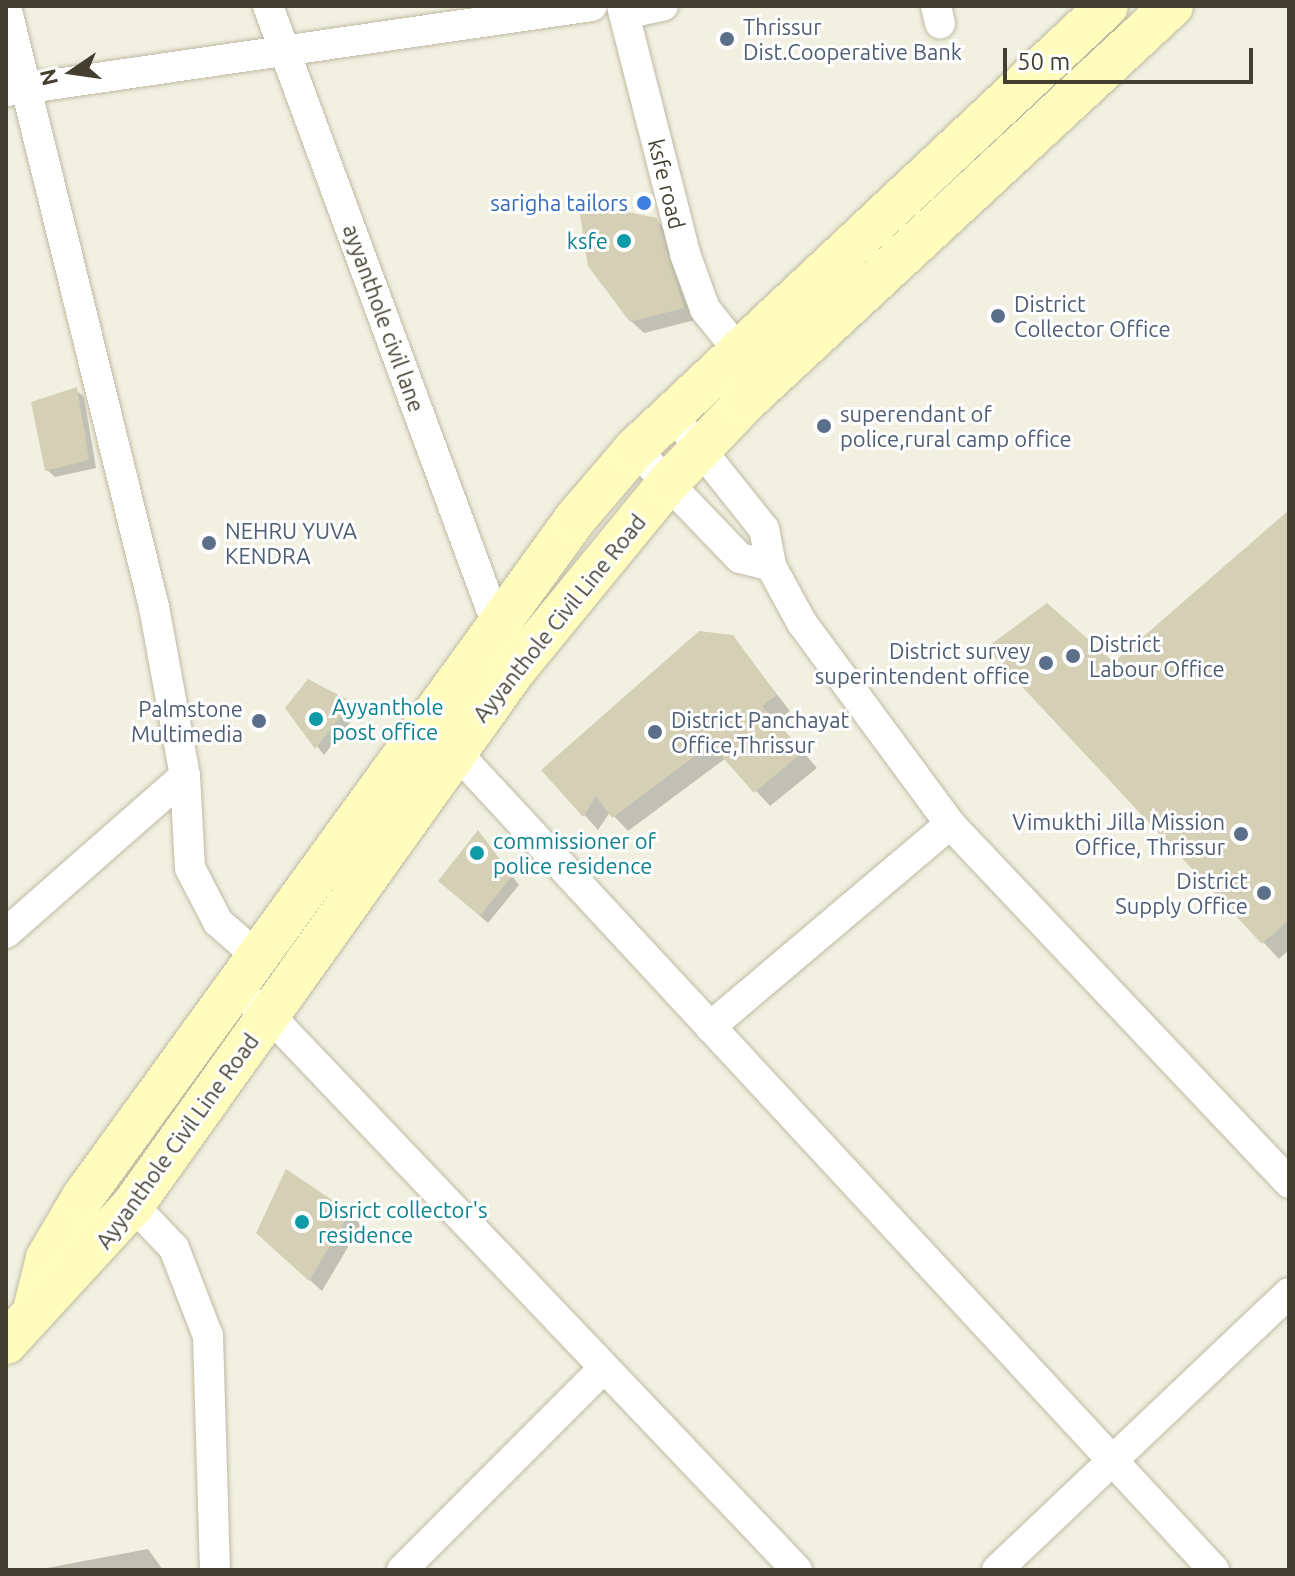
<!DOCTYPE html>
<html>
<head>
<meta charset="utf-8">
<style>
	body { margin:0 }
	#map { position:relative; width:1295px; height:1576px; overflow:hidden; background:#f2f1e1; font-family:Ubuntu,sans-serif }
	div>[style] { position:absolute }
	.shadow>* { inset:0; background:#0003 }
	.building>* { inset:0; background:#d4cfb5 }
	.roads { filter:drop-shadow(0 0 2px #bebaa3) drop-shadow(0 0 2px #bebaa3) }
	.minor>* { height:30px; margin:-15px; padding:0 15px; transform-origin:15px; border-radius:15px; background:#fff }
	.secondary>* { height:42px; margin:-21px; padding:0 21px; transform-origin:21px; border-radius:21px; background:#fffcbe }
	.dots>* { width:22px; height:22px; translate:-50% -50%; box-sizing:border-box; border:4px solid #fff; border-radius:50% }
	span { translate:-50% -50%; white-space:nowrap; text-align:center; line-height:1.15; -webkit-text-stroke:6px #fff; paint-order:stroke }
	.service-label { font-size:22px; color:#4e5e75 }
	.left { translate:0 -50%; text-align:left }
	.right { translate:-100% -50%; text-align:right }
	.street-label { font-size:22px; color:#444031 }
	.shop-label { font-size:22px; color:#366cbe }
	.culture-label { font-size:22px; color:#0d838f }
	.frame { position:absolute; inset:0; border:8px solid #444031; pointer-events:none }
	.north { position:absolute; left:32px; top:32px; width:80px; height:80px; -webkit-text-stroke:6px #fff; paint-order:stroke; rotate:257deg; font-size:22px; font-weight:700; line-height:32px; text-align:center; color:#444031 }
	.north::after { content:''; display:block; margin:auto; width:28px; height:36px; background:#444031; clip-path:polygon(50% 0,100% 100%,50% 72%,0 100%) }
	.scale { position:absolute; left:1003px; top:48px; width:250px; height:36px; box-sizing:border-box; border:4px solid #444031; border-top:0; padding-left:10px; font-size:24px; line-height:28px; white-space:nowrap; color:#444031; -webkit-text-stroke:6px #fff; paint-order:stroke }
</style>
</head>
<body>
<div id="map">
	<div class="shadow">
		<i style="clip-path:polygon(656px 220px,668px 232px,695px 320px,644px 333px,631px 321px)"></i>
		<i style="clip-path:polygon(76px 390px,84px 397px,96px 468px,55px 477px,47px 470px)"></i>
		<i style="clip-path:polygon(1289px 511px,1289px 950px,1279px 959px,989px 649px,1114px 665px)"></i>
		<i style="clip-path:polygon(732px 637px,790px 711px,776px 721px,817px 768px,770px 806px,726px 758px,628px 831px,610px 812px,598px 830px,544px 770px)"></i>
		<i style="clip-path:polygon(309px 681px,359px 711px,324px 755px,288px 709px)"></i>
		<i style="clip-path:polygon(485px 840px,519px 885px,488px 923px,449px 889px)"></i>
		<i style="clip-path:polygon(349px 1213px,361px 1225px,322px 1291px,271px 1245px)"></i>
		<i style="clip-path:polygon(148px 1549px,163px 1570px,36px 1570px)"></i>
	</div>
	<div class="building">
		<i style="clip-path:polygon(578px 202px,657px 218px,684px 308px,630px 322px,588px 266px)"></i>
		<i style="clip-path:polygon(77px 387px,89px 460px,45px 471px,31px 402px)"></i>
		<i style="clip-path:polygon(1289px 510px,1289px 920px,1262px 944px,986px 648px,1047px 603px,1114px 662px)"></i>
		<i style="clip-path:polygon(699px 631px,733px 635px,777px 695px,762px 706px,803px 752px,754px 793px,711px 744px,612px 818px,596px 796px,583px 817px,541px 770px)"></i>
		<i style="clip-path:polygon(308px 679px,352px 702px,315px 749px,285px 708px)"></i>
		<i style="clip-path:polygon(478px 830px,512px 876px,480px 916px,438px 881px)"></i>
		<i style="clip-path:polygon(286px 1169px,350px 1212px,309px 1281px,256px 1233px)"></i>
	</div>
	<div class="roads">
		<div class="minor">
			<i style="left:268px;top:6px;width:665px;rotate:69.69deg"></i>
			<i style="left:622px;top:6px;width:256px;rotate:75.7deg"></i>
			<i style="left:685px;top:254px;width:59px;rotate:70deg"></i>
			<i style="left:705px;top:309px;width:53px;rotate:51.2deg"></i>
			<i style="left:936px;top:6px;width:18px;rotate:77deg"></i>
			<i style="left:6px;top:7px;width:618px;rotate:76.14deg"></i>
			<i style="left:154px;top:607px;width:172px;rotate:79.6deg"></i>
			<i style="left:185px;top:776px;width:92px;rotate:86.9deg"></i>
			<i style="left:190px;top:868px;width:61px;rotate:62.6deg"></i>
			<i style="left:218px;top:922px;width:53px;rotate:41.2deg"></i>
			<i style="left:624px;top:14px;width:40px;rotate:-12deg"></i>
			<i style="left:8px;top:91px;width:590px;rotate:-8.28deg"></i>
			<i style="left:689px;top:435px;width:120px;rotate:51.4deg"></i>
			<i style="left:764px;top:529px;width:38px;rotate:79deg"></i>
			<i style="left:771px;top:566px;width:65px;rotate:61.5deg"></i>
			<i style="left:802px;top:623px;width:250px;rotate:53.6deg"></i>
			<i style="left:950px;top:824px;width:494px;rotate:46.6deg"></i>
			<i style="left:635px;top:449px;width:151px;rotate:46.1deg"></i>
			<i style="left:740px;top:558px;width:32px;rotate:14deg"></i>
			<i style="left:455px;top:751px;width:1117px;rotate:47.18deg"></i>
			<i style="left:6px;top:933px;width:238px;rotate:-41.3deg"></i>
			<i style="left:235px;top:989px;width:43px;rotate:37.4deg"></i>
			<i style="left:269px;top:1015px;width:766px;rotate:46.43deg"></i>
			<i style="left:710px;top:1027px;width:314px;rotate:-40.2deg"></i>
			<i style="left:133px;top:1205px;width:59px;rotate:46.4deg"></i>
			<i style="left:174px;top:1248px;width:94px;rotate:68.9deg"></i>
			<i style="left:208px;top:1336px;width:234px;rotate:88.3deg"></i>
			<i style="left:402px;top:1570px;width:284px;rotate:-45deg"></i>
			<i style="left:997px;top:1570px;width:402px;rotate:-43.5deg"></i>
		</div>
		<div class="secondary">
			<i style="left:35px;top:1306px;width:49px;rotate:-76deg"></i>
			<i style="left:47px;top:1258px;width:71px;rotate:-59.5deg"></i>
			<i style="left:83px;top:1197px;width:839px;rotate:-54.02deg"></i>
			<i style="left:576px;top:518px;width:91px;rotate:-49.5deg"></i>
			<i style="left:635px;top:449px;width:647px;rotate:-43.18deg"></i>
			<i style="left:6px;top:1343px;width:188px;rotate:-47.4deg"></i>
			<i style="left:133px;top:1205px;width:656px;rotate:-54.49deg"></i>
			<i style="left:514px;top:671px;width:243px;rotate:-50.7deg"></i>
			<i style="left:668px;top:483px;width:113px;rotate:-46.4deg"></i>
			<i style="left:746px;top:401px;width:581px;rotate:-42.84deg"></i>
		</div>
	</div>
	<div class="dots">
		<i style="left:727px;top:39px;background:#5c6f8a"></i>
		<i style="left:644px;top:203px;background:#3f7fe0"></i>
		<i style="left:624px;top:241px;background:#0f9aa8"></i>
		<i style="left:998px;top:316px;background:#5c6f8a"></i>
		<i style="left:824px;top:426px;background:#5c6f8a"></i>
		<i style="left:209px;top:543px;background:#5c6f8a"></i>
		<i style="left:1073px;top:656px;background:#5c6f8a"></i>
		<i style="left:1046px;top:663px;background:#5c6f8a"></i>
		<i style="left:316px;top:719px;background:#0f9aa8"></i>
		<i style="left:259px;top:721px;background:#5c6f8a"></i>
		<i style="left:655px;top:732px;background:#5c6f8a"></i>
		<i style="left:1241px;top:834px;background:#5c6f8a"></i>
		<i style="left:477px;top:853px;background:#0f9aa8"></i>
		<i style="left:1264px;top:893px;background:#5c6f8a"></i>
		<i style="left:302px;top:1222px;background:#0f9aa8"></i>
	</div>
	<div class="service-label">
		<span class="left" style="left:743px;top:39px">Thrissur<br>Dist.Cooperative Bank</span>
		<span class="left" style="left:1014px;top:316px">District<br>Collector Office</span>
		<span class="left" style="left:840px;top:426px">superendant of<br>police,rural camp office</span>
		<span class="left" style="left:225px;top:543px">NEHRU YUVA<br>KENDRA</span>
		<span class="left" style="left:1089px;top:656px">District<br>Labour Office</span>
		<span class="right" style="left:1030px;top:663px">District survey<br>superintendent office</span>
		<span class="right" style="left:243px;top:721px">Palmstone<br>Multimedia</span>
		<span class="left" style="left:671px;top:732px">District Panchayat<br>Office,Thrissur</span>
		<span class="right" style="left:1225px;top:834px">Vimukthi Jilla Mission<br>Office, Thrissur</span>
		<span class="right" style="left:1248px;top:893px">District<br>Supply Office</span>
	</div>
	<div class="street-label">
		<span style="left:667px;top:184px;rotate:76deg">ksfe road</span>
		<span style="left:384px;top:318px;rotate:70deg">ayyanthole civil lane</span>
		<span style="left:559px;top:618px;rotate:-51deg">Ayyanthole Civil Line Road</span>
		<span style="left:177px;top:1141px;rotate:-54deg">Ayyanthole Civil Line Road</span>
	</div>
	<div class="shop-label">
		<span class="right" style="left:628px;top:203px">sarigha tailors</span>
	</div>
	<div class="culture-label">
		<span class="right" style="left:608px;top:241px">ksfe</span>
		<span class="left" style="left:332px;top:719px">Ayyanthole<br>post office</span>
		<span class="left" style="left:493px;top:853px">commissioner of<br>police residence</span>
		<span class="left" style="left:318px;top:1222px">Disrict collector's<br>residence</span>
	</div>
	<div class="frame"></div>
	<div class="north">N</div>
	<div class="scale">50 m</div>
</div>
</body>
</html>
